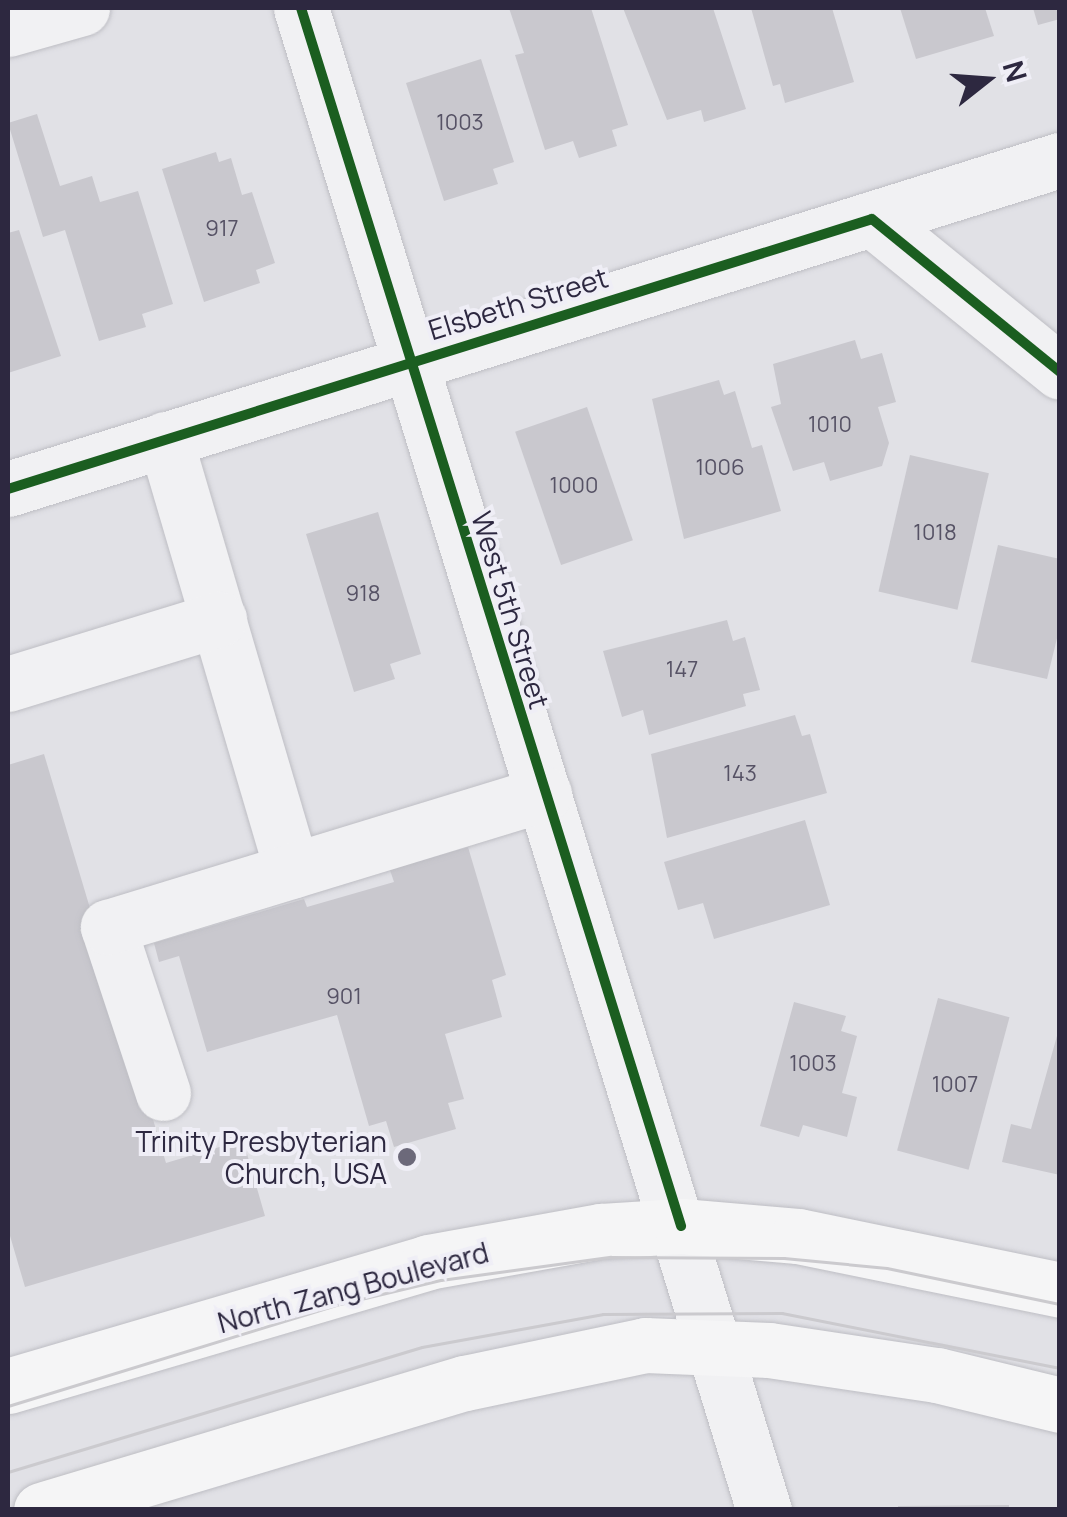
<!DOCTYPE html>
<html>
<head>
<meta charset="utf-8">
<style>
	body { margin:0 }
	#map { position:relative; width:1067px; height:1517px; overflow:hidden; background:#e1e1e6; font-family:Manrope,sans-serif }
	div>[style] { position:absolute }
	.building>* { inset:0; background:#c9c8ce; transform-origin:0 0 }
	.roads { filter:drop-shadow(0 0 2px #bebec4) drop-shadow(0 0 2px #bebec4) }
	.minor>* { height:55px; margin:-27.5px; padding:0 27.5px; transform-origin:27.5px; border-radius:27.5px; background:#f1f1f3 }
	.major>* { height:55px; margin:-27.5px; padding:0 27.5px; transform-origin:27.5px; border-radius:27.5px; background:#f5f5f6 }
	.tram>* { height:2.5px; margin:-1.25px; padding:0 1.25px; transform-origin:1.25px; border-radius:1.25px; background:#cbcace }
	.cycleway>* { height:10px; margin:-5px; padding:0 5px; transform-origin:5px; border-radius:5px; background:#1b5e20 }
	.dots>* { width:28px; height:28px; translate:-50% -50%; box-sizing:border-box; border:5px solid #efeef6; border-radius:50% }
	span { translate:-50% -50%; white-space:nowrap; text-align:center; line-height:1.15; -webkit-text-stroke:8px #efeef6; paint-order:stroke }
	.number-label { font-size:22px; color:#565265 }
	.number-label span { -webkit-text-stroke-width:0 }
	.street-label { font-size:28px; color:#2d2840 }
	.poi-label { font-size:28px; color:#2d2840 }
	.right { translate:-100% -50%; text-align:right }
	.frame { position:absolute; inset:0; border:10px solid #2d2840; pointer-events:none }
	.north { position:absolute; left:937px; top:30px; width:100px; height:100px; -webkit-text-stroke:8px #efeef6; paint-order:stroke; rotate:73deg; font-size:28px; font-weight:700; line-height:40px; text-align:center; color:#2d2840 }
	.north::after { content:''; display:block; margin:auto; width:35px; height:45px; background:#2d2840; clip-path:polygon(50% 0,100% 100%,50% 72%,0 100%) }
</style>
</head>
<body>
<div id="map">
	<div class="building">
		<i style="clip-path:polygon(509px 8px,591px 8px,628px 125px,612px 130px,617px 146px,579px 158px,573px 141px,545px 150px,515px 55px,524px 53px)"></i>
		<i style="clip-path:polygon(623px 8px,713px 8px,746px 109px,704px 122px,701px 110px,667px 120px)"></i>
		<i style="clip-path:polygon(751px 8px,832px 8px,854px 82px,785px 103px,780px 84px,773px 86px)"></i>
		<i style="clip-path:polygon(900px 8px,985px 8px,994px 36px,916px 59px)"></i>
		<i style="clip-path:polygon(1033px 8px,1060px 8px,1060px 19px,1038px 25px)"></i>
		<i style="clip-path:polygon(481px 59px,514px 162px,493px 169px,498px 184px,444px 201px,406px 83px)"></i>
		<i style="clip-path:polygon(37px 114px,60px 186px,92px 176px,100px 202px,138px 191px,173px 304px,142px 314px,146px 327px,99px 341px,65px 230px,43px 237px,8px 123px)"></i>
		<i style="clip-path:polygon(216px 152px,219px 162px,231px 158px,242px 195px,252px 192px,275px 263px,256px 270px,260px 283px,204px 302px,162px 169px)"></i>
		<i style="clip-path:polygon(19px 230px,61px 356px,8px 373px,8px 233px)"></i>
		<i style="clip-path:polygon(855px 340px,861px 359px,882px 353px,896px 402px,878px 407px,889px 443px,882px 466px,830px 481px,824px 462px,793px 471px,771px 407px,781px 404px,773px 364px)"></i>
		<i style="clip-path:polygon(719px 380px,724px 395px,735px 391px,752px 448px,762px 445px,781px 511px,684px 539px,652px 399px)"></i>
		<i style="left:587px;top:407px;width:141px;height:76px;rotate:71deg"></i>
		<i style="left:910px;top:455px;width:81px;height:140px;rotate:13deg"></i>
		<i style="clip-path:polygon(378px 512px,421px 654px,390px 664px,395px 679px,354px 692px,306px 534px)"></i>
		<i style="clip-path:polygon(998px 545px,1060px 559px,1060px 626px,1047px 679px,971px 662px)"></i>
		<i style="clip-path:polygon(727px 620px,733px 641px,745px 637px,760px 690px,743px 694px,746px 706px,649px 735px,643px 710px,622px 717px,603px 651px)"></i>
		<i style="clip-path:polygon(795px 715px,802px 736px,810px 734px,827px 793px,667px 838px,651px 754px)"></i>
		<i style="clip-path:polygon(44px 754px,166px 1163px,243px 1140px,265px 1216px,25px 1287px,8px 1229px,8px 765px)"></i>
		<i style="clip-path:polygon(805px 820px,830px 905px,714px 939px,703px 903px,678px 910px,664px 862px)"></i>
		<i style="clip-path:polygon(468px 847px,506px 975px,492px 980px,502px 1017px,445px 1034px,464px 1099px,448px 1103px,456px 1129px,394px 1147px,386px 1121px,369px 1126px,337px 1015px,207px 1052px,179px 956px,159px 962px,154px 943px,304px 899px,307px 907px,394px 882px,390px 870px)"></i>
		<i style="left:938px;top:998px;width:74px;height:158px;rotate:15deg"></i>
		<i style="clip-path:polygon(794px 1002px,846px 1016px,841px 1031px,857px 1036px,842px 1093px,857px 1097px,847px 1137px,803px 1125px,799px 1137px,760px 1126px)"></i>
		<i style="clip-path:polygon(1060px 1025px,1060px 1175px,1002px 1162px,1011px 1124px,1031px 1129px)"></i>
		<i style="clip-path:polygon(1009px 1505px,1009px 1510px,898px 1510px,898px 1506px)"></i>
	</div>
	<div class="roads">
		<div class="minor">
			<i style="left:301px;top:8px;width:1572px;rotate:72.87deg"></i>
			<i style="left:8px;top:29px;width:77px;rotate:-15.8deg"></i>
			<i style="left:872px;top:219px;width:242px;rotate:39.1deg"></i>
			<i style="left:165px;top:439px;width:450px;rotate:73.6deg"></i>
			<i style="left:8px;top:489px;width:1102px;rotate:-17.37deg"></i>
			<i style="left:8px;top:684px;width:221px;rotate:-17.1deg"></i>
			<i style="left:163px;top:1093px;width:175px;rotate:-108.3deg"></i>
			<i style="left:108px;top:927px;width:456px;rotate:-17deg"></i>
		</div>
		<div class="major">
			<i style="left:8px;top:1386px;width:438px;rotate:-16.4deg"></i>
			<i style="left:428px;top:1262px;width:176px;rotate:-10.2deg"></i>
			<i style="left:601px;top:1231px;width:80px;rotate:-3.6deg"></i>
			<i style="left:681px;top:1226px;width:117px;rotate:4.9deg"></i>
			<i style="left:798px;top:1236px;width:268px;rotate:11.6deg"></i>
			<i style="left:41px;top:1510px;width:443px;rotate:-16.7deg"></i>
			<i style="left:465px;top:1383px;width:184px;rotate:-11.9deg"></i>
			<i style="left:645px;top:1345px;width:124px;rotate:2.3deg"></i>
			<i style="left:769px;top:1350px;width:170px;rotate:8.5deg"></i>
			<i style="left:937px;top:1375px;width:127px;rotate:13.7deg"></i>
		</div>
	</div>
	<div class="tram">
		<i style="left:8px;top:1406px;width:347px;rotate:-17.1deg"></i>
		<i style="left:340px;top:1304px;width:104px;rotate:-13.4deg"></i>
		<i style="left:441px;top:1280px;width:171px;rotate:-7.8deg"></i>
		<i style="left:610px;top:1257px;width:174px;rotate:0.3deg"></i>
		<i style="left:784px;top:1258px;width:103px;rotate:5.5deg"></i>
		<i style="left:887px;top:1268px;width:177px;rotate:11.8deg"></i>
		<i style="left:8px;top:1472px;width:432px;rotate:-16.8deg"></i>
		<i style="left:422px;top:1347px;width:184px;rotate:-10.3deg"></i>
		<i style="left:603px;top:1314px;width:179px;rotate:-0.3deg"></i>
		<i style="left:782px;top:1313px;width:283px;rotate:11.2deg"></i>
	</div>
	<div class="cycleway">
		<i style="left:301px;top:8px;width:1276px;rotate:72.67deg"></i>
		<i style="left:8px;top:489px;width:905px;rotate:-17.35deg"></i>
		<i style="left:872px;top:219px;width:242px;rotate:39.1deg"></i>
	</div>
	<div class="dots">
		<i style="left:407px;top:1157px;background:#6c697a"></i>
	</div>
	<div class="number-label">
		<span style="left:460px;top:123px">1003</span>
		<span style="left:222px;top:229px">917</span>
		<span style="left:830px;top:425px">1010</span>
		<span style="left:720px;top:468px">1006</span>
		<span style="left:574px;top:486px">1000</span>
		<span style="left:935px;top:533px">1018</span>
		<span style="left:363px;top:594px">918</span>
		<span style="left:682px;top:670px">147</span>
		<span style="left:740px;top:774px">143</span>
		<span style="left:344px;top:997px">901</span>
		<span style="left:813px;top:1064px">1003</span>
		<span style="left:955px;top:1085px">1007</span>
	</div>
	<div class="street-label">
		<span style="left:518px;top:303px;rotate:-17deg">Elsbeth Street</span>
		<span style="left:511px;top:610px;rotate:73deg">West 5th Street</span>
		<span style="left:353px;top:1287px;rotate:-15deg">North Zang Boulevard</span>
	</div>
	<div class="poi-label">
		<span class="right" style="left:387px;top:1157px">Trinity Presbyterian<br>Church, USA</span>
	</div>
	<div class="frame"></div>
	<div class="north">N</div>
</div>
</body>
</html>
